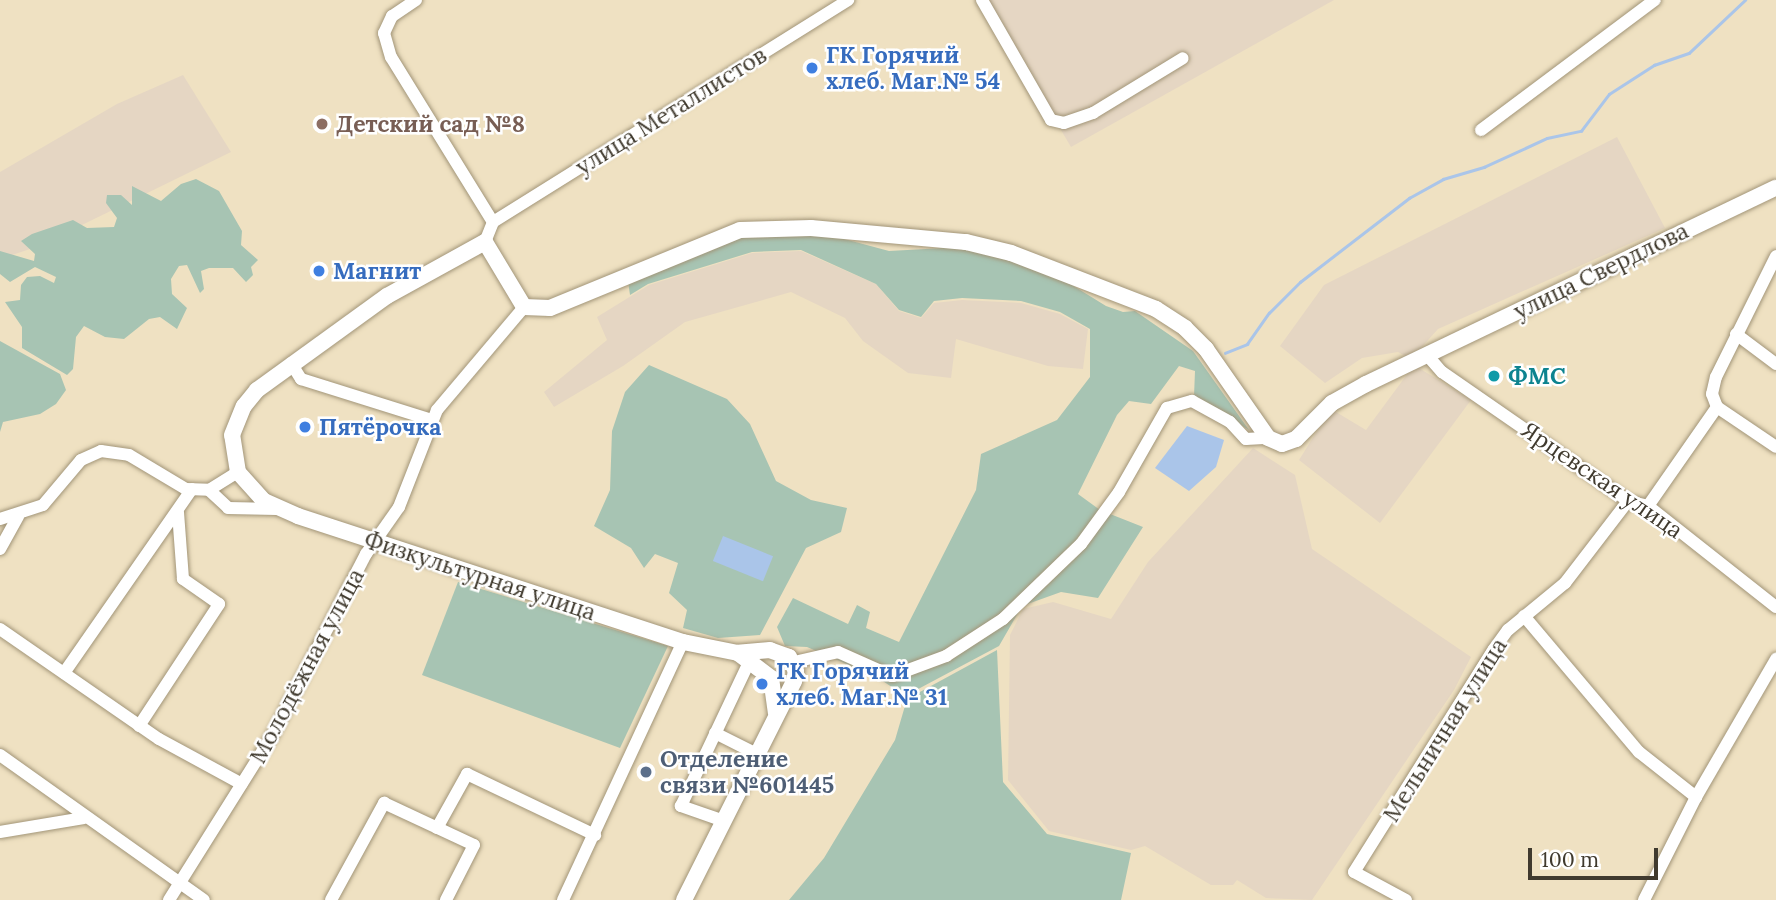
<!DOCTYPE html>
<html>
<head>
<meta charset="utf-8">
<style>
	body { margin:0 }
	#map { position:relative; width:1776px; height:900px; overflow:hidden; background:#efe1c2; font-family:Lora,serif }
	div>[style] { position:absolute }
	.industrial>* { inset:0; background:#e5d6c3 }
	.green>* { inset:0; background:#a7c4b3 }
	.water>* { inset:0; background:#aac5e9; transform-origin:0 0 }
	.stream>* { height:2.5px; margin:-1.25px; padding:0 1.25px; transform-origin:1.25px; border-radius:1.25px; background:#aac5e9 }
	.roads { filter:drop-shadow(0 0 2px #a29578) drop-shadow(0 0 2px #a29578) }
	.minor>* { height:12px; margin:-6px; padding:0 6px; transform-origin:6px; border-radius:6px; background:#fff }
	.major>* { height:16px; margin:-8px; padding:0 8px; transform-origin:8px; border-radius:8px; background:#fff }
	.dots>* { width:19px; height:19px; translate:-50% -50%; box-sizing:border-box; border:4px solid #fff; border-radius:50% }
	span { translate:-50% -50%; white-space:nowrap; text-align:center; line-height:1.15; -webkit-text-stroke:5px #fff; paint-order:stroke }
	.shop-label { font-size:23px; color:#366cbe; font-weight:700 }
	.left { translate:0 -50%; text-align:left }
	.street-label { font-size:23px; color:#403a2e }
	.education-label { font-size:23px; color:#785e54; font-weight:700 }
	.culture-label { font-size:23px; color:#0d838f; font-weight:700 }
	.service-label { font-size:23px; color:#4e5e75; font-weight:700 }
	.scale { position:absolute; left:1528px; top:848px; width:130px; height:32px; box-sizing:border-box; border:4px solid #403a2e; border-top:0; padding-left:9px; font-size:21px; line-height:24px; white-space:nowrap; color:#403a2e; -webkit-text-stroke:5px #fff; paint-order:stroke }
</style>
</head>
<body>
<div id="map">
	<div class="industrial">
		<i style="clip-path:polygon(984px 0,1334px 0,1071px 147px)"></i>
		<i style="clip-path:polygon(183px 75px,231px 152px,39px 246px,0 259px,0 172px,117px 104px)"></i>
		<i style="clip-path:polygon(1617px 137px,1665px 228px,1438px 329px,1411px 359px,1398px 352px,1362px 358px,1325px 383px,1280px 346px,1324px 285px)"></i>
		<i style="clip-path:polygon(801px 251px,876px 284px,899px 311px,921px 318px,934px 303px,962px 300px,1021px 303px,1060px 314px,1088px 329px,1083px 369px,1048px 366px,956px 339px,951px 378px,908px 373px,863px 341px,845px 318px,791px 292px,685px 322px,623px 366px,554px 407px,544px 392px,607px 340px,597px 317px,649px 285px,752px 253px)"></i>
		<i style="clip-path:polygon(1414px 365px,1471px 400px,1380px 523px,1299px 460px,1331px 409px,1366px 430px)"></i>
		<i style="clip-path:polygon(1253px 448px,1295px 475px,1312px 549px,1471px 657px,1454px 690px,1312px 900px,1266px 898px,1237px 880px,1233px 885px,1211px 885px,1145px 846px,1131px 850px,1049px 831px,1008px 780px,1010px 635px,1023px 609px,1053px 602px,1111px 619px,1148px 562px)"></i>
	</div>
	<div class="green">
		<i style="clip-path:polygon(196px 179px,219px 191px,242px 231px,241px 245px,258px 260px,251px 267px,253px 275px,246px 282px,233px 268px,209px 268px,201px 271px,204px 289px,200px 293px,187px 265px,179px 266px,171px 279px,172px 294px,187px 308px,177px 329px,160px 317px,149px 319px,124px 339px,105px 337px,84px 326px,76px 337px,73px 369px,67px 375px,22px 348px,22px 327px,5px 302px,20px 300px,21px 285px,27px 277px,40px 276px,54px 283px,56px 277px,35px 267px,10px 282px,0 274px,0 251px,34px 261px,35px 254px,21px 241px,32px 234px,73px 220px,87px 228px,114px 227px,117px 218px,106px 203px,107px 195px,121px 195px,132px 205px,132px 186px,161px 201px,181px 184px)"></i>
		<i style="clip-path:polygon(811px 230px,889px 251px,962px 247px,1012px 258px,1072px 285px,1106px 306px,1123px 312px,1135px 311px,1193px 351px,1249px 430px,1194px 396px,1195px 371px,1179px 366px,1151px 404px,1129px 401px,1117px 415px,1078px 494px,1100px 510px,1143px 527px,1098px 598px,1061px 592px,1022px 606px,999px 646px,905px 696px,877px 677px,807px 647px,785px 646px,777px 627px,793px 598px,848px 624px,857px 605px,870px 612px,866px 628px,899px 642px,976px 490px,981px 454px,1057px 420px,1090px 377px,1090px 329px,1060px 312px,1021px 301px,962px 298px,934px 301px,921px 317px,899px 310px,876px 284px,801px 250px,752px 252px,648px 284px,630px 295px,628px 281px,740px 232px)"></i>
		<i style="clip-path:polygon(0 341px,60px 374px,66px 390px,56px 404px,40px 414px,3px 422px,0 432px)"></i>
		<i style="clip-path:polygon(649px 365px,727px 399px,750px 424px,776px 481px,811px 500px,847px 508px,841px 532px,806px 548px,760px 635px,718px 638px,683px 628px,687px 610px,669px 593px,678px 563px,655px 554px,644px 568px,631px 548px,594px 526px,610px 490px,612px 431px,625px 392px)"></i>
		<i style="clip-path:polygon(458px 582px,668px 646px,620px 748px,422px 675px)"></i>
		<i style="clip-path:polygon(997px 650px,1003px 782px,1047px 834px,1131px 853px,1121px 900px,789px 900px,824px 858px,895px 740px,907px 699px)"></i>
	</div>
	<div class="water">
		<i style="clip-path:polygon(1187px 426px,1224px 440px,1216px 467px,1189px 491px,1155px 468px)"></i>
		<i style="left:723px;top:536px;width:54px;height:27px;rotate:22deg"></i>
	</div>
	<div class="stream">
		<i style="left:1225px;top:353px;width:24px;rotate:-22deg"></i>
		<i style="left:1247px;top:344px;width:38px;rotate:-55deg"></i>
		<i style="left:1269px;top:313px;width:44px;rotate:-45deg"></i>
		<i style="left:1300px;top:282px;width:138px;rotate:-37.6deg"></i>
		<i style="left:1409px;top:198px;width:39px;rotate:-29deg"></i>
		<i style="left:1443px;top:179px;width:43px;rotate:-16.3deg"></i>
		<i style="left:1484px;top:167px;width:69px;rotate:-24.7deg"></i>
		<i style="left:1547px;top:138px;width:35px;rotate:-12deg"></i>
		<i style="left:1581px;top:131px;width:46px;rotate:-52.9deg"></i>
		<i style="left:1609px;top:94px;width:54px;rotate:-32.8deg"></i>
		<i style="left:1654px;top:65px;width:37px;rotate:-19deg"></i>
		<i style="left:1689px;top:53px;width:77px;rotate:-43.4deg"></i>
	</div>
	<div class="roads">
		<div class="minor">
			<i style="left:416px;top:0;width:29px;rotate:146deg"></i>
			<i style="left:392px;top:16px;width:19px;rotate:115deg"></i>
			<i style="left:384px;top:33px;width:25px;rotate:74deg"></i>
			<i style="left:391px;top:57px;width:194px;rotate:58.3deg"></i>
			<i style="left:982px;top:0;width:138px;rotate:60.1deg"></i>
			<i style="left:1051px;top:120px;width:13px;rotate:13deg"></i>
			<i style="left:1064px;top:123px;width:31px;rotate:-19deg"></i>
			<i style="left:1093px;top:113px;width:105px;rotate:-31.4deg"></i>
			<i style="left:1481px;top:130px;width:217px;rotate:-36.8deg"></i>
			<i style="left:485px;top:242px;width:22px;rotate:-68deg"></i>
			<i style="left:493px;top:222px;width:419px;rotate:-32deg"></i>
			<i style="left:1736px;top:334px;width:50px;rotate:36.9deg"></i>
			<i style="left:1427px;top:355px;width:23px;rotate:49deg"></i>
			<i style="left:1442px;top:372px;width:226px;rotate:34.7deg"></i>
			<i style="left:1628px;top:501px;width:21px;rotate:14deg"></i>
			<i style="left:1648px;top:506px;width:163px;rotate:38.3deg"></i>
			<i style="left:291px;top:363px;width:19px;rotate:58deg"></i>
			<i style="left:301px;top:379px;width:137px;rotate:17.4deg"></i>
			<i style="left:1717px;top:407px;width:71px;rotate:34.1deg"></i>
			<i style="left:209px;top:490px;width:26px;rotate:43deg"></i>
			<i style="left:228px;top:508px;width:49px;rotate:1.2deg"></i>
			<i style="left:1648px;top:506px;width:121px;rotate:-55.1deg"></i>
			<i style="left:1717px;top:407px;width:14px;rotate:-111deg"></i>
			<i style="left:1712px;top:394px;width:17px;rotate:-77deg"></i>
			<i style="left:1716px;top:377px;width:135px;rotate:-63.6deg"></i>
			<i style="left:0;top:519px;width:45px;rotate:-18deg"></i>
			<i style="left:43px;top:505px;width:59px;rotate:-49.8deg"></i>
			<i style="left:81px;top:460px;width:22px;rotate:-24deg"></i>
			<i style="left:101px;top:451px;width:28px;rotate:8deg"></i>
			<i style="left:129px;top:455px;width:66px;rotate:30.8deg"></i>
			<i style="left:186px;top:489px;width:23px;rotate:2deg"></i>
			<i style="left:209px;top:490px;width:34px;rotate:-32deg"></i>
			<i style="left:0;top:549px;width:38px;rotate:-61deg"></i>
			<i style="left:1524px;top:616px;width:178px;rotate:49.8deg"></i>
			<i style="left:1639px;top:752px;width:73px;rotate:38.3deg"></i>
			<i style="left:0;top:629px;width:193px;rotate:34.7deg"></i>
			<i style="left:159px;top:739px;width:94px;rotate:28.5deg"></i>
			<i style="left:794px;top:662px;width:45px;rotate:-12.8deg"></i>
			<i style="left:838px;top:652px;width:59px;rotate:24deg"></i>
			<i style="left:892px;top:676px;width:58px;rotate:-20.3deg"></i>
			<i style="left:946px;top:656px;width:68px;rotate:-33deg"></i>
			<i style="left:1003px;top:619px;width:108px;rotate:-43.9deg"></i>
			<i style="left:1081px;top:544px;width:64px;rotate:-53.8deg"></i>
			<i style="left:1119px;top:492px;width:97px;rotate:-60.3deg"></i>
			<i style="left:1167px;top:408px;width:26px;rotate:-16deg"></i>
			<i style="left:1192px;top:401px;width:43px;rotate:28.9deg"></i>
			<i style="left:1230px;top:422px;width:23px;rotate:47deg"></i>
			<i style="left:1246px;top:439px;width:22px;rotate:-3deg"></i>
			<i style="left:64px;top:673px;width:224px;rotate:-55.2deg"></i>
			<i style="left:139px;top:726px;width:146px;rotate:-56.7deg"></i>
			<i style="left:219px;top:604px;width:44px;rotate:-145.2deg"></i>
			<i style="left:183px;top:579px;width:67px;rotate:-94.3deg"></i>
			<i style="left:715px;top:733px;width:47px;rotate:26.6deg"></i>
			<i style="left:0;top:755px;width:250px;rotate:35.4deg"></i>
			<i style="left:724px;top:821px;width:46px;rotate:-160.8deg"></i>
			<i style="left:681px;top:806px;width:161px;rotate:-64.7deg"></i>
			<i style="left:437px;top:828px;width:62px;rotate:-60.9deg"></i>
			<i style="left:467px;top:774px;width:142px;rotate:25.5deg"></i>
			<i style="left:0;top:832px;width:85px;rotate:-9.5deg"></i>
			<i style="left:169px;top:900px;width:194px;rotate:-57.9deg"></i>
			<i style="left:272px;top:736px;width:205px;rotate:-62.7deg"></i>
			<i style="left:366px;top:554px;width:57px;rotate:-54.9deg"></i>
			<i style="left:399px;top:507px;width:104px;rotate:-68.6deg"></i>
			<i style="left:437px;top:410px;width:135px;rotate:-49.8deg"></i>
			<i style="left:331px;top:900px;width:111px;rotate:-61.3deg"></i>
			<i style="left:384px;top:803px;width:99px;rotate:25deg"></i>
			<i style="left:474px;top:845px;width:62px;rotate:117deg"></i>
			<i style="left:563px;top:900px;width:285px;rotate:-65.1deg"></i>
			<i style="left:1406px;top:900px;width:59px;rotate:-151.7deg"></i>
			<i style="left:1354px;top:872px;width:263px;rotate:-57.9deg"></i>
			<i style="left:1494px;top:649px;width:24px;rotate:-54deg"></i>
			<i style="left:1508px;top:630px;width:74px;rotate:-39.5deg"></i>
			<i style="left:1565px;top:583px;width:103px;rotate:-52.5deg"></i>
			<i style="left:1644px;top:900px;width:115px;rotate:-63.2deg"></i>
			<i style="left:1696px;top:797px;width:160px;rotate:-59.9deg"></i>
		</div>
		<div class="major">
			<i style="left:738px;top:653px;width:41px;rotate:37.1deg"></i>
			<i style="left:771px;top:678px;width:35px;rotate:82deg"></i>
			<i style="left:684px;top:900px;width:245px;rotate:-63.3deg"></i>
			<i style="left:794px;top:681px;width:10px;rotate:-79deg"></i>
			<i style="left:796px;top:671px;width:16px;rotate:-117deg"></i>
			<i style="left:789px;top:657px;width:20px;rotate:-160deg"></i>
			<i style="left:770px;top:650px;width:32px;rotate:175deg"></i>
			<i style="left:738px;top:653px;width:56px;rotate:-168.7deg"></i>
			<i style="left:683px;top:642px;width:405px;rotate:-161.9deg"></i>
			<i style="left:298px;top:516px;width:37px;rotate:-156deg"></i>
			<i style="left:264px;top:501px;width:39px;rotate:-132deg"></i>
			<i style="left:238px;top:472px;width:37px;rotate:-99deg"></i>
			<i style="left:232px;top:435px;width:31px;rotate:-68deg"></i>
			<i style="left:244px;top:406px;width:21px;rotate:-51deg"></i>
			<i style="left:257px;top:390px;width:160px;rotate:-35.9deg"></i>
			<i style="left:387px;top:296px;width:112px;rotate:-28.9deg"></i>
			<i style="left:485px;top:242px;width:76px;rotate:59deg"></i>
			<i style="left:524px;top:307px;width:26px;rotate:2deg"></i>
			<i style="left:550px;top:308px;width:205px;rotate:-22.3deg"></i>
			<i style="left:740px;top:230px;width:71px;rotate:-1.6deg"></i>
			<i style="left:811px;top:228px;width:156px;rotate:5.2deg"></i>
			<i style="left:966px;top:242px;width:46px;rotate:13.7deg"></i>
			<i style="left:1011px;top:253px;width:155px;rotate:21.1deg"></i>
			<i style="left:1156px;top:309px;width:35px;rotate:33deg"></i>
			<i style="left:1185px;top:328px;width:30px;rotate:45deg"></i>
			<i style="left:1206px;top:349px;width:108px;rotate:55.1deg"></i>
			<i style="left:1268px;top:438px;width:15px;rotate:23deg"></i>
			<i style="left:1282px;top:444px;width:15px;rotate:-20deg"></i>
			<i style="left:1296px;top:439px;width:51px;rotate:-45deg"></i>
			<i style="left:1332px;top:403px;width:39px;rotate:-29deg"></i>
			<i style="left:1366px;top:384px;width:454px;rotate:-25.6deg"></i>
		</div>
	</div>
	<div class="dots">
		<i style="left:812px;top:68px;background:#3f7fe0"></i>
		<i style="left:322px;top:124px;background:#8d6e63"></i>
		<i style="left:319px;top:271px;background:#3f7fe0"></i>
		<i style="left:1494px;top:376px;background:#0f9aa8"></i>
		<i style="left:305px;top:427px;background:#3f7fe0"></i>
		<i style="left:762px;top:684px;background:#3f7fe0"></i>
		<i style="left:646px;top:772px;background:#5c6f8a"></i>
	</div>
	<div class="shop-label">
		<span class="left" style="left:826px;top:68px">ГК Горячий<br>хлеб. Маг.№ 54</span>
		<span class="left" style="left:333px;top:271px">Магнит</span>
		<span class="left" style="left:319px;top:427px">Пятёрочка</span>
		<span class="left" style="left:776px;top:684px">ГК Горячий<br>хлеб. Маг.№ 31</span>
	</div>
	<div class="street-label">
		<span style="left:671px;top:111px;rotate:-32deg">улица Металлистов</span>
		<span style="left:1601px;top:271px;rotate:-26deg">улица Свердлова</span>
		<span style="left:1602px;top:480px;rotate:34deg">Ярцевская улица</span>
		<span style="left:480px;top:576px;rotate:18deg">Физкультурная улица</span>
		<span style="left:307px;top:666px;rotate:-62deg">Молодёжная улица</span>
		<span style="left:1445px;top:730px;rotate:-58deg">Мельничная улица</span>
	</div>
	<div class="education-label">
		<span class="left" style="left:336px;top:124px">Детский сад №8</span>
	</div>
	<div class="culture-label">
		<span class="left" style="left:1508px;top:376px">ФМС</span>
	</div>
	<div class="service-label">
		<span class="left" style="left:660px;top:772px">Отделение<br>связи №601445</span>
	</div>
	<div class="scale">100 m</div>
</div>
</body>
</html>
